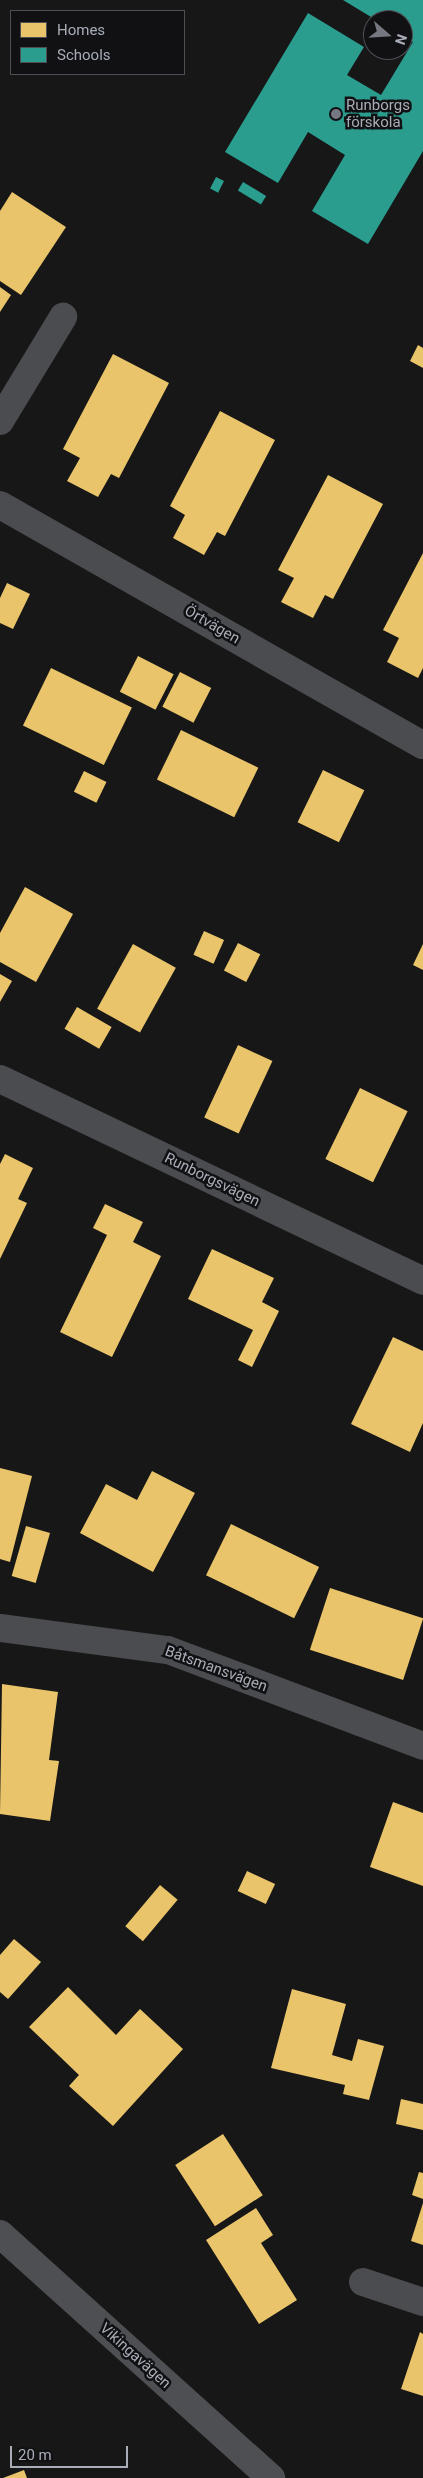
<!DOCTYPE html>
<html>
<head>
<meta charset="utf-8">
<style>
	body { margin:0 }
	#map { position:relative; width:423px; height:2478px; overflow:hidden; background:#171717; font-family:Roboto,sans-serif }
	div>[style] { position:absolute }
	.homes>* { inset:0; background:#e9c46a; transform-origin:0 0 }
	.schools>* { inset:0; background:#2a9d8f; transform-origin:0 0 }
	.minor>* { height:28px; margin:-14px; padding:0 14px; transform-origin:14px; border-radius:14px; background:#4b4c50 }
	.major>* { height:28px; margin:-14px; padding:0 14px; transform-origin:14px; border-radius:14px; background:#4d4f52 }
	.dots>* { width:14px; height:14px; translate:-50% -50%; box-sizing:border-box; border:2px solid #111113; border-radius:50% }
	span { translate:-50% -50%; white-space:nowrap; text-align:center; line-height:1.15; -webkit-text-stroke:5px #111113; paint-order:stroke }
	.poi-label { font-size:15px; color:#a8adb8 }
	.left { translate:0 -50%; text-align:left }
	.street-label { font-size:15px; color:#a8adb8 }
	.legend { position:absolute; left:10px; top:10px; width:175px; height:65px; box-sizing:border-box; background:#111113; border:1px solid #4d4f55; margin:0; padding:6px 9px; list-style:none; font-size:15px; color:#a8adb8 }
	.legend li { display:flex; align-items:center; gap:10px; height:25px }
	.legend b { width:25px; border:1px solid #4d4f55 }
	.north { position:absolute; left:363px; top:10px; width:50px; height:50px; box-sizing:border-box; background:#111113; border:1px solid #4d4f55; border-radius:50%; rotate:109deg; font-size:14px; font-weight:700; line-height:20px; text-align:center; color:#a8adb8 }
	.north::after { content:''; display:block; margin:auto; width:18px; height:22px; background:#757880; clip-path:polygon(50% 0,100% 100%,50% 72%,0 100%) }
	.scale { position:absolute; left:10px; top:2446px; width:118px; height:22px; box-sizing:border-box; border:2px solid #a8adb8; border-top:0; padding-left:6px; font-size:15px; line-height:18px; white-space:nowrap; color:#a8adb8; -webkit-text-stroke:4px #111113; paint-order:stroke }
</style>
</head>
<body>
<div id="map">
	<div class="homes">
		<i style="clip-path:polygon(12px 192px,66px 227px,21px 295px,0 281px,0 211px)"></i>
		<i style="clip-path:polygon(0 287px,11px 295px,0 312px)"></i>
		<i style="clip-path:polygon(418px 345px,423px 348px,423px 368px,410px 361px)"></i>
		<i style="clip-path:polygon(113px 354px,169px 383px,119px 478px,111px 474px,98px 497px,67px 481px,80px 458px,63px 449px)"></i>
		<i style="clip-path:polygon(220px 411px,275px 440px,225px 536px,217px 532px,204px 555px,173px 538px,185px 515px,170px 506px)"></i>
		<i style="clip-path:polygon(328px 475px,383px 504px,333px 599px,325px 595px,313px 618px,281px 602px,294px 578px,278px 570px)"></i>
		<i style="clip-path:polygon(423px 553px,423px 668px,418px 678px,387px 662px,399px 638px,383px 630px)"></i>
		<i style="clip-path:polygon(7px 583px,30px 594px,13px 629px,0 623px,0 598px)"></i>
		<i style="left:138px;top:656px;width:40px;height:40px;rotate:27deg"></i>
		<i style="left:51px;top:668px;width:90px;height:64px;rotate:26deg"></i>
		<i style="left:180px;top:672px;width:35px;height:39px;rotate:27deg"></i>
		<i style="left:181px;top:730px;width:86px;height:55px;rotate:26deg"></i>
		<i style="left:323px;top:770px;width:46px;height:58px;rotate:26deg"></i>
		<i style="left:84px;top:771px;width:25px;height:23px;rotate:26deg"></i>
		<i style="clip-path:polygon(25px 887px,73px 914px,36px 982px,0 962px,0 933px)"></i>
		<i style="left:204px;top:931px;width:22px;height:26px;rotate:24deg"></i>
		<i style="left:238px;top:943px;width:25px;height:31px;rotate:27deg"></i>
		<i style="left:133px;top:944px;width:49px;height:74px;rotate:29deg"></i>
		<i style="clip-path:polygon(423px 944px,423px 970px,413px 965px)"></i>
		<i style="clip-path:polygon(0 974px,12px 981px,0 1002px)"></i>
		<i style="left:77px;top:1007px;width:40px;height:25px;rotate:30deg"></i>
		<i style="left:238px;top:1045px;width:38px;height:80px;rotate:25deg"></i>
		<i style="left:360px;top:1088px;width:53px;height:79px;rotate:26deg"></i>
		<i style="clip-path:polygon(5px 1154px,33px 1168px,18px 1199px,27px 1203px,0 1259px,0 1164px)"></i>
		<i style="clip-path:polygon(105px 1204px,143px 1222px,133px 1242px,161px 1256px,112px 1357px,60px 1332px,107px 1235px,93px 1228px)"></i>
		<i style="clip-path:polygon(212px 1249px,274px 1278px,262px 1302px,279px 1311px,252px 1367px,238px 1360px,253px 1330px,188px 1299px)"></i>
		<i style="clip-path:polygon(393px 1337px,423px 1351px,423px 1423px,410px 1452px,351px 1424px)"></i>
		<i style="clip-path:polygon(0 1468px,32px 1476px,10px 1562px,0 1559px)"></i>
		<i style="clip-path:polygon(152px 1471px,195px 1493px,153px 1572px,80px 1533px,106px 1484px,137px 1500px)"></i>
		<i style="left:231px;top:1524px;width:98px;height:57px;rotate:26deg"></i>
		<i style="left:26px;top:1526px;width:25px;height:52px;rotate:16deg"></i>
		<i style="left:330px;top:1588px;width:98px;height:65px;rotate:18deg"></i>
		<i style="clip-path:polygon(2px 1684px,58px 1692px,49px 1760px,59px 1761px,50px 1821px,0 1814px)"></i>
		<i style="clip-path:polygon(393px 1802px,423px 1813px,423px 1886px,370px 1867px)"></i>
		<i style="left:247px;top:1871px;width:31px;height:22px;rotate:25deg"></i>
		<i style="left:160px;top:1885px;width:23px;height:54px;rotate:40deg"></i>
		<i style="clip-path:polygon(14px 1939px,41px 1962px,8px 1999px,0 1992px,0 1955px)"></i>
		<i style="clip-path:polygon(68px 1987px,116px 2035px,140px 2009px,183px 2049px,113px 2126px,69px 2086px,79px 2075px,29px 2027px)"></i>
		<i style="clip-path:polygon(292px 1989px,346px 2004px,332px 2055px,352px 2061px,358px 2039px,384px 2046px,369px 2100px,343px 2094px,345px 2085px,271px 2068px)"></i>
		<i style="clip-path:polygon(401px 2099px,423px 2104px,423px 2130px,396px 2124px)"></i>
		<i style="left:223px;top:2134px;width:73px;height:57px;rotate:57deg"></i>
		<i style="clip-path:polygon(419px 2172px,423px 2173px,423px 2199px,412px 2195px)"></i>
		<i style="clip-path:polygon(423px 2203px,423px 2245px,411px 2241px)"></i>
		<i style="clip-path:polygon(256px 2208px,273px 2235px,261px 2243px,297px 2300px,259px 2324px,206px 2240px)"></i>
		<i style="clip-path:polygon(420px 2332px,423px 2334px,423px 2396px,401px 2389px)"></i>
		<i style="clip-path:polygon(24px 2470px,27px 2478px,3px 2478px)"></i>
	</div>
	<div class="schools">
		<i style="clip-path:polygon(343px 0,423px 0,423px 151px,368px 244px,312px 211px,345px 155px,308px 132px,278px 183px,225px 152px,308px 13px,364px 47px,347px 75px,381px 95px,413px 42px,403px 36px,403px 20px,376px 20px)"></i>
		<i style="left:216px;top:177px;width:9px;height:13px;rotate:27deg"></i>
		<i style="left:243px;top:182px;width:27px;height:10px;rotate:31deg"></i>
	</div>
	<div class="minor">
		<i style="left:0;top:421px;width:122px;rotate:-58.8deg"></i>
		<i style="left:0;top:505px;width:486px;rotate:29.6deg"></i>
		<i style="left:0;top:1079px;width:469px;rotate:25.5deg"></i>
		<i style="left:0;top:1628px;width:169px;rotate:7.5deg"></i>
		<i style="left:168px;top:1650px;width:272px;rotate:20.6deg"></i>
		<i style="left:363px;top:2282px;width:63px;rotate:18.4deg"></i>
	</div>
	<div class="major">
		<i style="left:0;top:2234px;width:365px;rotate:42deg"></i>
	</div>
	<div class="dots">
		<i style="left:336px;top:114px;background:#757880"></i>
	</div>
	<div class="poi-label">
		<span class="left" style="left:346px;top:114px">Runborgs<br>förskola</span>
	</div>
	<div class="street-label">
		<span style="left:212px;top:625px;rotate:30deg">Örtvägen</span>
		<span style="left:212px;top:1180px;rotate:26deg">Runborgsvägen</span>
		<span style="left:216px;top:1669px;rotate:20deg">Båtsmansvägen</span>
		<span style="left:135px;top:2356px;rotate:42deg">Vikingavägen</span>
	</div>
	<ul class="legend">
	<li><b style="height:14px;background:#e9c46a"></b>Homes</li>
	<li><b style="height:14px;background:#2a9d8f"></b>Schools</li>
	</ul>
	<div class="north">N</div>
	<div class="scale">20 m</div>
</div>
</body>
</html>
